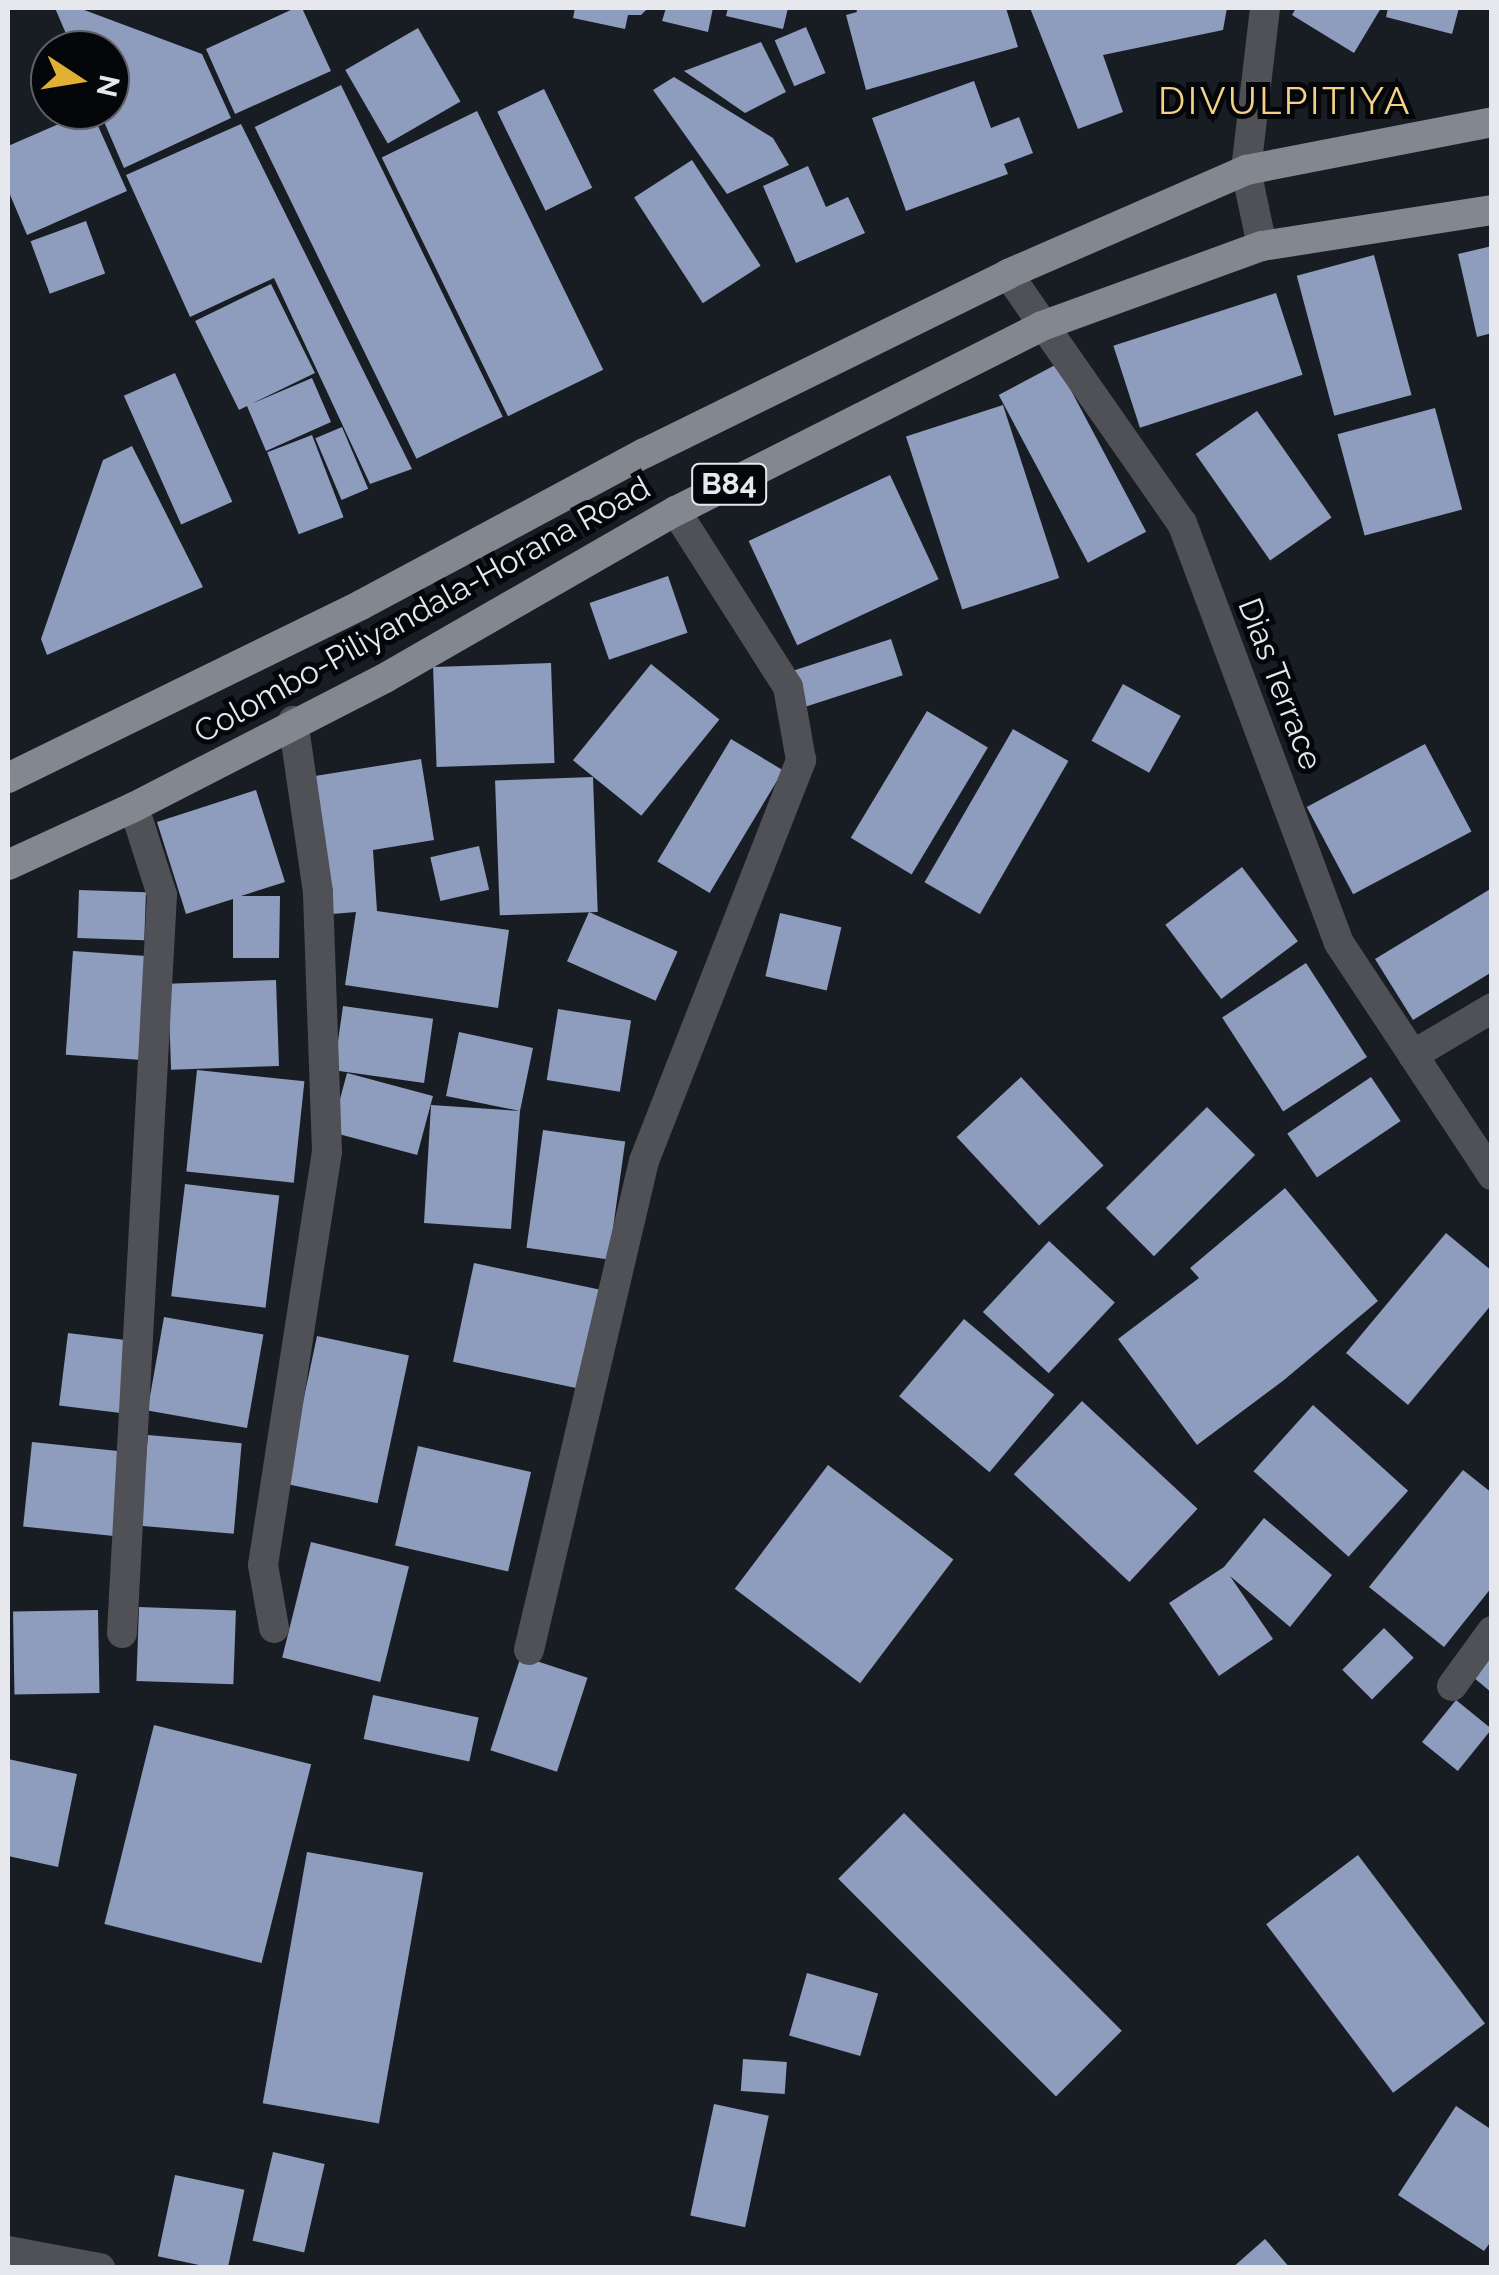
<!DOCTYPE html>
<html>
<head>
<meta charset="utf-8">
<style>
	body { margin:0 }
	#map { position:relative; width:1499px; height:2275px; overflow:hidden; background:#181c23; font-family:Raleway,sans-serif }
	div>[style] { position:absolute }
	.building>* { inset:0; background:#8e9cbd; transform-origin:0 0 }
	.service>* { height:30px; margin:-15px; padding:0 15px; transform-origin:15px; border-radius:15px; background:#4f5156 }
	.minor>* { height:30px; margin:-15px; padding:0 15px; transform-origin:15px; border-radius:15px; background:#4f5156 }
	.tertiary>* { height:30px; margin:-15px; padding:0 15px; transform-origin:15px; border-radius:15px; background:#4f5156 }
	.primary>* { height:30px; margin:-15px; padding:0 15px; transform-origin:15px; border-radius:15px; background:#838790 }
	span { translate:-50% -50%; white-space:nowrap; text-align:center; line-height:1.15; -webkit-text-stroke:10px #050609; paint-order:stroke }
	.shield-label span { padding:2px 8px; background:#050609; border:2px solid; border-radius:8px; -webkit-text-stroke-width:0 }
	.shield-label { font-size:30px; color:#e6e8ee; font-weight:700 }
	.street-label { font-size:32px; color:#e6e8ee }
	.quarter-label { font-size:38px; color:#f3d187; letter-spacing:2.5px }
	.frame { position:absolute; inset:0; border:10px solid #e6e8ee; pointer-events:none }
	.north { position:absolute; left:30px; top:30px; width:100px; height:100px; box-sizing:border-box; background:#050609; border:2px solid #5f6065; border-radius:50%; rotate:102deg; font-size:28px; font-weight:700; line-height:40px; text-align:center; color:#e6e8ee }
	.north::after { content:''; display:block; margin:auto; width:35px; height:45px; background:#e0b034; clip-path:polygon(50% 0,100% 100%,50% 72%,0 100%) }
</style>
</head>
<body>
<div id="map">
	<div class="building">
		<i style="clip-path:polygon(55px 8px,79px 8px,202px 54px,231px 118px,124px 168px,99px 110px,110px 110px,110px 50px,73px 50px)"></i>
		<i style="clip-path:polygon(295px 8px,302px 8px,331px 71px,235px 114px,206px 49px)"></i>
		<i style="clip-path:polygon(575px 8px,648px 8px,641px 15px,628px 15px,625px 29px,573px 18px)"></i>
		<i style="clip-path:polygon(666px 8px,713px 8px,708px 32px,662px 21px)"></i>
		<i style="clip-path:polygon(728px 8px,788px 8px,783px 29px,726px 16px)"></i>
		<i style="clip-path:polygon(856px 8px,1006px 8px,1018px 47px,866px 90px,846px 15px,857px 12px)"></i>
		<i style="clip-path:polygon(1030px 8px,1227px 8px,1223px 30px,1103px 55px,1123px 112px,1078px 129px)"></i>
		<i style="clip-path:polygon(1296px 8px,1381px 8px,1354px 53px,1292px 15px)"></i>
		<i style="clip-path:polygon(1388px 8px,1459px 8px,1452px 34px,1386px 17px)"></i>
		<i style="left:806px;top:27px;width:50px;height:34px;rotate:67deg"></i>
		<i style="left:418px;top:28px;width:85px;height:84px;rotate:60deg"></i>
		<i style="clip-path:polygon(761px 42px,786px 92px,745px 113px,684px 71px)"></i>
		<i style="clip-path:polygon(674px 77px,773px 138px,789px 165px,727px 194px,653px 90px)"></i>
		<i style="clip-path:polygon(974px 81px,991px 128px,1019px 117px,1033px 153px,1004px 164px,1008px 174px,906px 211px,872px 118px)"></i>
		<i style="left:341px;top:85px;width:369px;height:96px;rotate:64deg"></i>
		<i style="left:544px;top:89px;width:110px;height:52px;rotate:64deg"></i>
		<i style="clip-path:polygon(91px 110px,127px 191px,27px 235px,8px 190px,8px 146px)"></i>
		<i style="left:477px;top:111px;width:288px;height:106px;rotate:64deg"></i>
		<i style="clip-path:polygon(241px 124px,412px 469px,370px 484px,274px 278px,190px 317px,126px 175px)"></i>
		<i style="left:692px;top:160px;width:126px;height:69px;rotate:57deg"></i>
		<i style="clip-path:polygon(808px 166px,826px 207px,848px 197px,865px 233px,796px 263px,763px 186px)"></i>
		<i style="left:86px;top:221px;width:56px;height:59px;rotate:70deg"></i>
		<i style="clip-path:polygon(1492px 246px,1492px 333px,1477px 337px,1458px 254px)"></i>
		<i style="left:1374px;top:255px;width:145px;height:80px;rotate:75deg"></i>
		<i style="clip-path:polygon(271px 284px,315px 373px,251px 404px,312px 378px,331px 422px,266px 451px,247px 406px,239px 410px,195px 321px)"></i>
		<i style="left:1276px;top:293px;width:86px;height:171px;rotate:72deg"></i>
		<i style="left:1057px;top:364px;width:190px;height:66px;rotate:62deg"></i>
		<i style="left:175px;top:373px;width:141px;height:56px;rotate:66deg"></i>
		<i style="left:1003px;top:405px;width:182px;height:102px;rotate:72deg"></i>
		<i style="left:1435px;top:408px;width:105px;height:101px;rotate:75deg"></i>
		<i style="left:1257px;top:411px;width:130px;height:75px;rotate:55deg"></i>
		<i style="left:342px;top:427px;width:67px;height:29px;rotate:67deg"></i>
		<i style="left:312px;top:435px;width:88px;height:48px;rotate:69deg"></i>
		<i style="clip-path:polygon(132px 446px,203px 587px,47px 655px,41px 639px,103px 460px)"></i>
		<i style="left:890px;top:475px;width:115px;height:156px;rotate:65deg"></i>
		<i style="left:668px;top:576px;width:60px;height:83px;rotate:71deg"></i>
		<i style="left:891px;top:639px;width:38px;height:108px;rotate:72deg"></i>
		<i style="left:551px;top:663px;width:100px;height:118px;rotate:88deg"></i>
		<i style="left:651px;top:664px;width:88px;height:124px;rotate:39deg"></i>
		<i style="left:1123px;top:684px;width:66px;height:65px;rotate:29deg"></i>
		<i style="left:927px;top:711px;width:71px;height:148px;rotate:31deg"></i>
		<i style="left:1013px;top:729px;width:64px;height:177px;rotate:30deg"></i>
		<i style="left:731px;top:739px;width:61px;height:143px;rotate:31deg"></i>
		<i style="left:1425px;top:744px;width:99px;height:134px;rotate:62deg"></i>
		<i style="clip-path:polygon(421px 759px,434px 840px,373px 850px,377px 911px,509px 930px,498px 1008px,345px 985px,356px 912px,320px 915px,315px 776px)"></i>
		<i style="left:593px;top:777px;width:135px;height:98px;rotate:88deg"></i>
		<i style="clip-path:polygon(256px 790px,285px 882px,241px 896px,280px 896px,279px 958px,233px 958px,233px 899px,186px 914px,157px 822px)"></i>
		<i style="left:479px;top:846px;width:45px;height:50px;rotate:77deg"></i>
		<i style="left:1242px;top:867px;width:93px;height:96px;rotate:53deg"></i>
		<i style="clip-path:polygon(1492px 888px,1492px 972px,1413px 1020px,1375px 959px)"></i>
		<i style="left:79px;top:890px;width:67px;height:48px;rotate:2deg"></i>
		<i style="left:589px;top:912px;width:97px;height:54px;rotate:24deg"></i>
		<i style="left:780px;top:913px;width:63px;height:65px;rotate:13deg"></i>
		<i style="left:73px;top:951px;width:77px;height:104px;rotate:4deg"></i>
		<i style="left:1306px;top:963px;width:112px;height:100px;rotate:57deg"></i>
		<i style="left:276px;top:980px;width:86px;height:108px;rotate:88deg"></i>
		<i style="left:343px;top:1006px;width:91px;height:65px;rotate:8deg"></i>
		<i style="left:558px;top:1009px;width:74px;height:72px;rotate:9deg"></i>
		<i style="clip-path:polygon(459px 1032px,533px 1048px,520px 1111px,511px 1229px,424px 1223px,431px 1105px,520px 1111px,446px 1096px)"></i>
		<i style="left:197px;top:1070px;width:108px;height:102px;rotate:6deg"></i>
		<i style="left:347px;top:1073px;width:89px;height:61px;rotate:15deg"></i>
		<i style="left:1021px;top:1077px;width:121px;height:88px;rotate:47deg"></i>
		<i style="left:1371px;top:1077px;width:53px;height:101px;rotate:56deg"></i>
		<i style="left:1207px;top:1107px;width:68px;height:143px;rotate:45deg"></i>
		<i style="left:543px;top:1130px;width:83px;height:119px;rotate:8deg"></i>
		<i style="left:185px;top:1184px;width:95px;height:113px;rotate:7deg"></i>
		<i style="clip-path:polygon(1285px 1188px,1378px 1301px,1284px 1380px,1197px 1445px,1118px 1339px,1199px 1278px,1190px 1268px)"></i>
		<i style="clip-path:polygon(1446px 1233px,1492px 1271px,1492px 1304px,1408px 1405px,1346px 1353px)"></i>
		<i style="left:1049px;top:1241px;width:90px;height:97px;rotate:43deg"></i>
		<i style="left:474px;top:1263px;width:128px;height:101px;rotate:12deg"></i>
		<i style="left:164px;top:1317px;width:101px;height:95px;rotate:10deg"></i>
		<i style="left:964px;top:1319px;width:118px;height:101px;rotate:40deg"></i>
		<i style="left:68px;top:1333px;width:62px;height:73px;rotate:7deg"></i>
		<i style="left:317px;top:1336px;width:94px;height:151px;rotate:12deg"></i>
		<i style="left:1082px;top:1401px;width:158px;height:100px;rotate:43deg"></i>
		<i style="left:1313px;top:1405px;width:128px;height:89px;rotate:42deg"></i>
		<i style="left:148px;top:1435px;width:94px;height:91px;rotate:5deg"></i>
		<i style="left:32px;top:1442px;width:91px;height:85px;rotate:6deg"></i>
		<i style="left:418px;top:1446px;width:116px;height:102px;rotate:13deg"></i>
		<i style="left:828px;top:1465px;width:157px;height:155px;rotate:37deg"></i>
		<i style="clip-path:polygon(1463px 1470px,1492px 1493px,1492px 1587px,1444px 1647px,1369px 1587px)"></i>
		<i style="clip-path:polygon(1264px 1518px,1332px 1575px,1290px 1627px,1230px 1576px,1273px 1639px,1219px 1676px,1169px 1603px,1224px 1567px)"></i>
		<i style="left:311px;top:1542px;width:101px;height:119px;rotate:14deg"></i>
		<i style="left:139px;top:1607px;width:97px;height:74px;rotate:2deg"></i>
		<i style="left:98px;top:1610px;width:83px;height:85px;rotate:89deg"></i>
		<i style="left:1384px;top:1628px;width:42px;height:59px;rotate:45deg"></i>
		<i style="clip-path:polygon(1492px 1654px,1492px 1693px,1473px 1677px)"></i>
		<i style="left:521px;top:1656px;width:70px;height:99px;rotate:18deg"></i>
		<i style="left:373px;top:1695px;width:108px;height:45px;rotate:12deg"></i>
		<i style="left:1456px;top:1700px;width:46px;height:54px;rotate:39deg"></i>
		<i style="left:154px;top:1725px;width:162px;height:205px;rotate:14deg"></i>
		<i style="clip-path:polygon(8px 1759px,77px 1774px,58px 1867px,8px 1856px)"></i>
		<i style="left:904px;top:1813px;width:308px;height:93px;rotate:45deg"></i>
		<i style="left:307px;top:1852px;width:118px;height:255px;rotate:10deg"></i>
		<i style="left:1358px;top:1855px;width:211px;height:115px;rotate:53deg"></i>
		<i style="left:807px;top:1973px;width:74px;height:65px;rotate:16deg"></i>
		<i style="left:743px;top:2059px;width:44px;height:32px;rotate:4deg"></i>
		<i style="left:714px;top:2104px;width:56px;height:114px;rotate:12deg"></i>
		<i style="clip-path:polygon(1456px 2106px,1492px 2130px,1492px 2240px,1484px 2251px,1398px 2195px)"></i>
		<i style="left:273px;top:2152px;width:53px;height:91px;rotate:13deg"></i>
		<i style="left:175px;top:2175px;width:71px;height:83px;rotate:12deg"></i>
		<i style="clip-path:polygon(1265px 2239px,1290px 2268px,1232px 2268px)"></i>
	</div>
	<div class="service">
		<i style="left:1413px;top:1055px;width:144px;rotate:56.6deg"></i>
		<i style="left:274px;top:1628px;width:64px;rotate:-99.9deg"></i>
		<i style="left:263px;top:1565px;width:418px;rotate:-81.2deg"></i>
		<i style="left:327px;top:1152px;width:260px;rotate:-92deg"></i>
		<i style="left:318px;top:892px;width:173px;rotate:-98.3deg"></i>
		<i style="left:122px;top:1633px;width:739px;rotate:-86.9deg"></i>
		<i style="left:162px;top:895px;width:92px;rotate:-107.7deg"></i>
		<i style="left:529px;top:1650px;width:502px;rotate:-76.77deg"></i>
		<i style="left:644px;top:1161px;width:431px;rotate:-68.6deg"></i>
		<i style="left:801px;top:760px;width:74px;rotate:-100.1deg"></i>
		<i style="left:788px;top:687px;width:209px;rotate:-122.5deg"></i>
		<i style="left:1452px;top:1686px;width:68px;rotate:-54deg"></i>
		<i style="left:8px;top:2251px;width:94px;rotate:10.5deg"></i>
	</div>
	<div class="minor">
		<i style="left:1008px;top:274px;width:304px;rotate:55.1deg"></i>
		<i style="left:1182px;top:523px;width:448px;rotate:69.5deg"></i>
		<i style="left:1339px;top:943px;width:134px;rotate:56.5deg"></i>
		<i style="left:1413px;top:1055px;width:92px;rotate:-30.7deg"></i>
	</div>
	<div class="tertiary">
		<i style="left:1262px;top:246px;width:78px;rotate:-101.9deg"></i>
		<i style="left:1246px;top:170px;width:163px;rotate:-83.3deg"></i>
	</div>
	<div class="primary">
		<i style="left:8px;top:778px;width:393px;rotate:-26.1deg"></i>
		<i style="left:361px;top:605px;width:322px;rotate:-28.2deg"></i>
		<i style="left:645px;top:453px;width:405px;rotate:-26.2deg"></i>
		<i style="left:1008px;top:274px;width:260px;rotate:-23.6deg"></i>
		<i style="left:1246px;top:170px;width:251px;rotate:-11deg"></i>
		<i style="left:8px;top:865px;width:139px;rotate:-24.7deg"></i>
		<i style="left:134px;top:807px;width:282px;rotate:-27.2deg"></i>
		<i style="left:385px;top:678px;width:336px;rotate:-29.9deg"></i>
		<i style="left:676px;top:511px;width:410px;rotate:-26.8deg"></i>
		<i style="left:1042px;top:326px;width:234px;rotate:-20deg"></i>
		<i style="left:1262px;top:246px;width:233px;rotate:-8.9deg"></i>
	</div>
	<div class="shield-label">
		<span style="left:729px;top:484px">B84</span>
	</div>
	<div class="street-label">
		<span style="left:422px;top:610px;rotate:-29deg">Colombo-Piliyandala-Horana Road</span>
		<span style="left:1280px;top:684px;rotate:69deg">Dias Terrace</span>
	</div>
	<div class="quarter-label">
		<span style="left:1285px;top:101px">DIVULPITIYA</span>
	</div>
	<div class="frame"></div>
	<div class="north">N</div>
</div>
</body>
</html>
